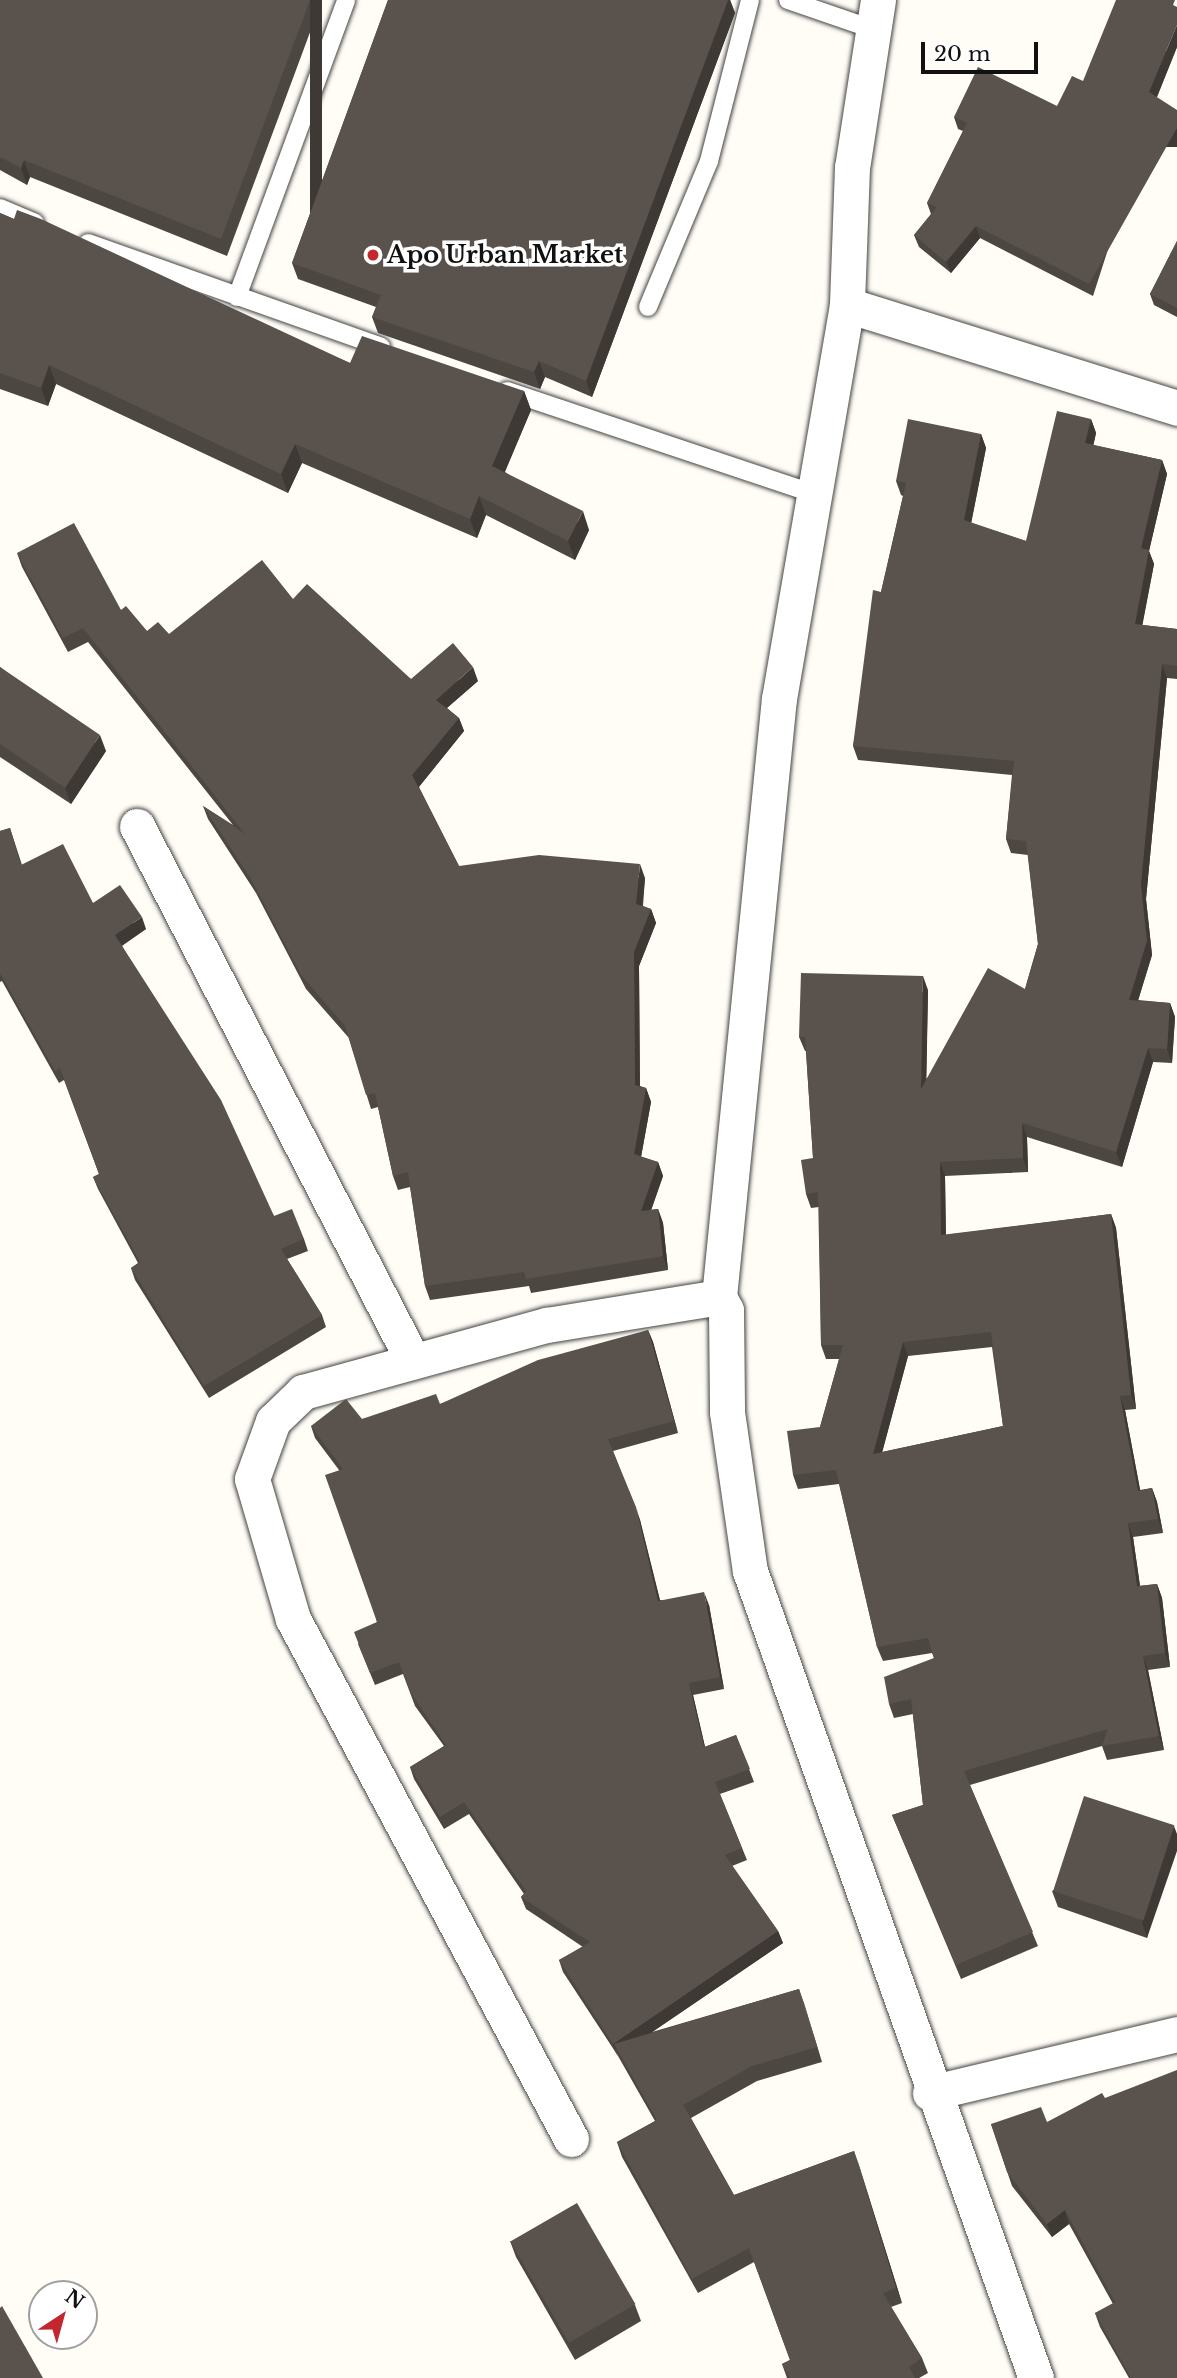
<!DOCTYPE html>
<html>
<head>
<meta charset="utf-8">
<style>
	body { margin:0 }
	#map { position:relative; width:1177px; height:2378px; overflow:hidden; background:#fffdf5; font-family:"Libre Baskerville",serif }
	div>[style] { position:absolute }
	.roads { filter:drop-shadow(0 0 2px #444) drop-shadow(0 0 2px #444) }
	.lane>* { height:18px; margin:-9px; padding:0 9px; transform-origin:9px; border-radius:9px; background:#fff }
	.street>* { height:35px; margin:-17.5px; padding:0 17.5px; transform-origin:17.5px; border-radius:17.5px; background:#fff }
	.wall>* { inset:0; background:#4d4742 }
	.shaded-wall>* { inset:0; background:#3f3936; transform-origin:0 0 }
	.building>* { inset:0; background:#5a524d; transform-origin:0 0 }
	.dots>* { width:19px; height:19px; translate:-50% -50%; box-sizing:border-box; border:4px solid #fff; border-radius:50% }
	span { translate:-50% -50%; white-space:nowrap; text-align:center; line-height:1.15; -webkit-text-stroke:7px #fff; paint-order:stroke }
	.poi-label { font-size:24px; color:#111; font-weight:700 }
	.left { translate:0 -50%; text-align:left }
	.north { position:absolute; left:28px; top:2280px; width:70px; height:70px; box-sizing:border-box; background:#fff; border:2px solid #a0a0a0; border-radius:50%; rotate:36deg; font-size:19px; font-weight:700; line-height:28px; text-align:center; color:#111 }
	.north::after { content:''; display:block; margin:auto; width:24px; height:32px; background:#c4262e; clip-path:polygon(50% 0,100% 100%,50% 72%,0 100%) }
	.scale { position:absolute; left:921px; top:42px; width:117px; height:32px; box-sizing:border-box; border:4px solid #111; border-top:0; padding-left:9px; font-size:21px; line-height:24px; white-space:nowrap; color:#111; -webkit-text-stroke:5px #fff; paint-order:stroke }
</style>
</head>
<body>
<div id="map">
	<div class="roads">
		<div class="lane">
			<i style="left:788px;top:0;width:89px;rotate:19deg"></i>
			<i style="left:0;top:208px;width:38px;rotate:23deg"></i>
			<i style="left:88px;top:243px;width:311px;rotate:19.5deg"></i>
			<i style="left:237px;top:297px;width:316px;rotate:-69.8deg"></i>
			<i style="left:648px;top:307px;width:158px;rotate:-67.3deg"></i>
			<i style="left:709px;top:161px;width:166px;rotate:-75.7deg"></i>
			<i style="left:507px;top:391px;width:325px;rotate:18.5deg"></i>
		</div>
		<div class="street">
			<i style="left:878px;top:0;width:169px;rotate:98.8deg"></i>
			<i style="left:852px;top:167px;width:138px;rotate:92.1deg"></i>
			<i style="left:847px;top:305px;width:399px;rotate:99.8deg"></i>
			<i style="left:779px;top:698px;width:602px;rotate:95.72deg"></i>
			<i style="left:719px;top:1297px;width:15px;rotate:62deg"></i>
			<i style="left:726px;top:1310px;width:102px;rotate:89.4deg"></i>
			<i style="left:727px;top:1412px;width:161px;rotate:81.8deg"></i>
			<i style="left:750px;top:1571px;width:856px;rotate:70.49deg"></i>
			<i style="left:847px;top:305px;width:346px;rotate:17.3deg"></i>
			<i style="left:137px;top:826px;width:602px;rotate:62.71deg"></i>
			<i style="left:930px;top:2093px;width:254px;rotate:-13.4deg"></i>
			<i style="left:571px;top:2139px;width:590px;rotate:-118.13deg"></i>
			<i style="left:293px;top:1619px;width:146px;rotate:-106.3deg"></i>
			<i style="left:252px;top:1479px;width:62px;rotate:-70.1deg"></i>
			<i style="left:273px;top:1421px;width:42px;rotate:-44deg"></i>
			<i style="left:303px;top:1392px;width:253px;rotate:-15.4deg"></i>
			<i style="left:547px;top:1325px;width:174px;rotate:-9.2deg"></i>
		</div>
	</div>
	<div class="wall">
		<i style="clip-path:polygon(0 0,322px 0,227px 256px,30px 177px,27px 185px,0 170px)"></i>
		<i style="clip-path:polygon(388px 0,730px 0,735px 13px,592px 397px,545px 377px,540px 389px,378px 333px,372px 317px,376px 307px,298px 279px,292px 263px)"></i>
		<i style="clip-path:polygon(1177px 47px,1157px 97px,1093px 296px,980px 238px,951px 273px,919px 247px,914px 235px,931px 214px,927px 203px,963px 131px,958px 129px,954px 117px,1057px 106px,1083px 81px)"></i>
		<i style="clip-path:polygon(0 213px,350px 363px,524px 391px,531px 410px,505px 472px,589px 530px,575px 560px,486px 515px,477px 538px,302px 463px,288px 493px,56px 384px,48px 406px,0 389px)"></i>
		<i style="clip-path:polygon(1177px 241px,1177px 317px,1154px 305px,1150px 294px)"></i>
		<i style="clip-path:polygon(evenodd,1091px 419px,1096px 433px,1093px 445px,1162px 460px,1167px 474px,1149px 551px,1154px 564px,1142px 625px,1177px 629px,1177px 679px,1167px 678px,1146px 899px,1152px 955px,1138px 1000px,1170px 1003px,1175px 1017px,1172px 1063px,1153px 1062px,1122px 1167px,1027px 1137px,1028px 1172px,945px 1176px,946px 1235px,1111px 1214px,1116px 1228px,1136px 1409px,1125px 1410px,1140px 1490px,1152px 1488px,1157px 1502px,1163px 1533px,1133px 1537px,1140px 1586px,1157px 1584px,1162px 1598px,1170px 1667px,1148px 1670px,1164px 1750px,1107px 1760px,1102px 1746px,970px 1785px,1038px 1946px,961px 1979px,892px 1815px,923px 1805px,913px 1714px,894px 1718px,889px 1704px,934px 1658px,932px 1653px,883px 1661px,877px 1647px,839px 1484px,798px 1489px,793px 1475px,820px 1427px,839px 1359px,826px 1359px,821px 1345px,819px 1207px,811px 1208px,806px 1194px,813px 1158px,806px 1051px,805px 1051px,799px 1037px,928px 990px,926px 1079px,1025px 989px,1038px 944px,1028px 855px,1011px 853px,1006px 839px,1012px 775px,858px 760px,853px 746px,881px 592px,903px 496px,901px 495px,896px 481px,981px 434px,986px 448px,971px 523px,1026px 541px,1091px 419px,992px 1347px,1003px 1426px,882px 1452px,908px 1356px,992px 1347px)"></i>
		<i style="clip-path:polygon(17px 553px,121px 610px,147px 631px,169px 634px,293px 599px,411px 679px,478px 681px,447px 708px,459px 718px,464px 731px,419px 787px,459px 866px,645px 878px,643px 906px,651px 909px,656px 923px,639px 966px,640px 1086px,646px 1088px,651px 1102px,641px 1157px,658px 1162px,663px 1176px,651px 1210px,658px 1209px,663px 1223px,668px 1270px,531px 1293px,529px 1286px,430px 1300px,425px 1286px,410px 1187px,398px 1190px,393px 1176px,378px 1107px,371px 1109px,349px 1038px,306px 989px,256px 893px,208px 819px,203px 806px,233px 825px,88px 642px,68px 652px,22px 567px)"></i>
		<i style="clip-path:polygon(0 667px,106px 751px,71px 804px,0 757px)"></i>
		<i style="clip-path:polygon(10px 828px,22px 865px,93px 903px,146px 929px,122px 946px,274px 1216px,304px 1239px,308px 1251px,287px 1259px,322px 1315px,326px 1327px,209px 1398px,135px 1280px,131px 1268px,138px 1263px,98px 1189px,93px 1177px,99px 1174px,64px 1080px,59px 1083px,2px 981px,0 982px,0 831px)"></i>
		<i style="clip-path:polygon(648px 1330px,653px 1342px,678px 1433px,613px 1451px,640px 1520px,660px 1600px,709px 1605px,724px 1689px,693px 1695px,705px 1747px,736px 1735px,754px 1782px,720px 1794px,747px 1860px,732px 1866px,778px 1931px,783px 1943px,652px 2032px,799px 1989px,822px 2062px,757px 2081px,691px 2118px,734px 2195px,854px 2151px,902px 2303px,891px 2307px,922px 2358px,928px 2373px,919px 2378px,787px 2378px,782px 2364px,790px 2360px,754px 2262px,698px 2293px,622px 2157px,617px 2142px,655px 2121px,618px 2056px,563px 1972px,559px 1960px,583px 1947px,526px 1909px,521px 1897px,524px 1894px,469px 1814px,444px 1829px,414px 1779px,410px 1767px,444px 1746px,415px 1706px,403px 1674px,375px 1685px,358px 1644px,377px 1622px,339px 1470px,315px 1438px,311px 1426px,362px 1419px,440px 1404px)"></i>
		<i style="clip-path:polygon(1174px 1826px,1147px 1938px,1058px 1907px,1052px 1891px)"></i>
		<i style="clip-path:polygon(1047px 2122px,1177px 2378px,1129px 2378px,1100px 2327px,1095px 2313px,1113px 2304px,1069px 2224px,1052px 2237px,1012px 2186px,991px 2124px)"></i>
		<i style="clip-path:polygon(510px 2241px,635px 2305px,641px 2321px,575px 2360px,516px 2257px)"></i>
	</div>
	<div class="shaded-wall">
		<i style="left:310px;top:0;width:12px;height:255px"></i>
		<i style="clip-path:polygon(728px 0,730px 0,735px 13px,592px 397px,586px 381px)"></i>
		<i style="clip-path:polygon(1177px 25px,1177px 47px,1154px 104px,1149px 92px)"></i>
		<i style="left:1177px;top:128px;width:19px;height:179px;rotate:90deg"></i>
		<i style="clip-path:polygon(24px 160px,30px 177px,27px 185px,21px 168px)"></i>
		<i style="clip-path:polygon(976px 226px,980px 238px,951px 273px,946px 262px)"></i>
		<i style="clip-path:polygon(539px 361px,545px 377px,540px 389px,534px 372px)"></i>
		<i style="clip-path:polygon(49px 365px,56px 384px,48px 406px,41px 388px)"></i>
		<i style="clip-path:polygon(524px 391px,531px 410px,499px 485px,492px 466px)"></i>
		<i style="clip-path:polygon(1091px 419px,1096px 433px,1091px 457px,1085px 443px)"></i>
		<i style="clip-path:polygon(981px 434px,986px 448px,969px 534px,964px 520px)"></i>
		<i style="clip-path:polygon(295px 444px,302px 463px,288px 493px,281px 474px)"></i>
		<i style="clip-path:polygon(1162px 460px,1167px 474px,1149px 551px,1154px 564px,1140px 638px,1135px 624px,1141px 548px)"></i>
		<i style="clip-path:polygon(479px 496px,486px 515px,477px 538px,470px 519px)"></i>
		<i style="clip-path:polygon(583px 511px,589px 530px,575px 560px,568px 541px)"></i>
		<i style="clip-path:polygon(1162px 664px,1167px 678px,1146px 899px,1152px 955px,1134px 1014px,1129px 1000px)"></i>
		<i style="clip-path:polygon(473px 667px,478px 681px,441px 713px,436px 700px)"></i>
		<i style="clip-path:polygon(459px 718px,464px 731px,417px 789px,412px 775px)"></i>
		<i style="clip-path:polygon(100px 735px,106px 751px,71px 804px,65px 788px)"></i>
		<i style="clip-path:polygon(640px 864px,645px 878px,641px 918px,636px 904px)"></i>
		<i style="clip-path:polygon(651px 909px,656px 923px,639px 966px,640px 1099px,635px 1085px,634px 952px)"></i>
		<i style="clip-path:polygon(142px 917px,146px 929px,119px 947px,115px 935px)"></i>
		<i style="clip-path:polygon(923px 976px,928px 990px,926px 1103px,921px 1089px)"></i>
		<i style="clip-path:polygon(1170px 1003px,1175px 1017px,1172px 1063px,1167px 1049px)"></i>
		<i style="clip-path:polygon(1148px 1048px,1153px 1062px,1122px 1167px,1116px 1152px)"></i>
		<i style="clip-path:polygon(646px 1088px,651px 1102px,639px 1168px,634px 1154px)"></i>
		<i style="clip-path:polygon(1022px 1123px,1027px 1137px,1028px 1172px,1023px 1158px)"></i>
		<i style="clip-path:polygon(658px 1162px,663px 1176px,646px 1225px,641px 1211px)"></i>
		<i style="clip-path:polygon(940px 1162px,945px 1176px,946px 1250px,941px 1235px)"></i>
		<i style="clip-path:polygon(658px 1209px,663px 1223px,668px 1270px,663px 1256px)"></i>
		<i style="clip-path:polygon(1111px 1214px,1116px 1228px,1136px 1409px,1131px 1395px)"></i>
		<i style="clip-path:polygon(648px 1330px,653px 1342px,678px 1433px,674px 1421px)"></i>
		<i style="clip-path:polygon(903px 1342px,908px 1356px,878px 1468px,873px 1454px)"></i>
		<i style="clip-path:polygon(1120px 1396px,1125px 1410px,1143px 1505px,1138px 1491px)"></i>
		<i style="clip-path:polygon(1152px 1488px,1157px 1502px,1163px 1533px,1158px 1519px)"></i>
		<i style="clip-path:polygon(636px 1507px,640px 1520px,663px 1613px,658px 1601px)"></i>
		<i style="clip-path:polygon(1128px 1523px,1133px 1537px,1142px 1600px,1137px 1586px)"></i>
		<i style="clip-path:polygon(1157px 1584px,1162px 1598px,1170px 1667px,1165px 1653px)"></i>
		<i style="clip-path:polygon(704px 1592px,709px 1605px,724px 1689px,720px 1677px)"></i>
		<i style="clip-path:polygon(1143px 1656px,1148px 1670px,1164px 1750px,1159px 1736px)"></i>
		<i style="clip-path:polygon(689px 1683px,693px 1695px,708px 1760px,704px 1747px)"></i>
		<i style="clip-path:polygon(1174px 1826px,1177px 1834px,1177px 1851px,1147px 1938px,1142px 1922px)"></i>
		<i style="clip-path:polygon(778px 1931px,783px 1943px,620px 2054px,614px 2044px,617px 2056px,613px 2044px)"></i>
		<i style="clip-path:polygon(799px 1989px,804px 2003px,822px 2062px,817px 2047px)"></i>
		<i style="clip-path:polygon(854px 2151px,859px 2165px,902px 2303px,896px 2288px)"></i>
		<i style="clip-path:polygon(1065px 2210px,1069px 2224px,1052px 2237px,1047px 2224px)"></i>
	</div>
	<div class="building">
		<i style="clip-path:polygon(0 0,310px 0,221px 239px,24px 160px,21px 168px,0 157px)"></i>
		<i style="clip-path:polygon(388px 0,728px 0,586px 381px,539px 361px,534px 372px,372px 317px,381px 295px,292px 263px)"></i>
		<i style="clip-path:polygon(1116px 0,1175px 0,1173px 5px,1177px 7px,1177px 25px,1149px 92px,1177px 110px,1177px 128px,1089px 284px,976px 226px,946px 262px,914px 235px,937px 207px,927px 203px,967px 123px,954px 117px,978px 67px,1057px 106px,1072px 76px,1083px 81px)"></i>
		<i style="clip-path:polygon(17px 210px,41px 219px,350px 363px,362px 336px,524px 391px,492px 466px,583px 511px,568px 541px,479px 496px,470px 519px,295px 444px,281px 474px,49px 365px,41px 388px,0 373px,0 213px,14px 219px)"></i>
		<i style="clip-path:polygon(1177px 241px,1177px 308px,1150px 294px)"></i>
		<i style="clip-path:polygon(evenodd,1057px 411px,1091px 419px,1085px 443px,1162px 460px,1141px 548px,1149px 550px,1135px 624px,1177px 629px,1177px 666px,1162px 664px,1141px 885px,1147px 941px,1129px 1000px,1170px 1003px,1167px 1049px,1148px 1048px,1116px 1152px,1022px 1123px,1023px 1158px,940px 1162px,941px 1235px,1111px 1214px,1131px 1395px,1120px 1396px,1138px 1491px,1152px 1488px,1158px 1519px,1128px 1523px,1137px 1586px,1157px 1584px,1165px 1653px,1143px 1656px,1159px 1736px,1102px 1746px,1108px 1729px,964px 1771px,1033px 1932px,956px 1965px,892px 1815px,923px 1805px,911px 1699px,889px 1704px,884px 1677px,934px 1658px,928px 1638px,877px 1647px,836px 1470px,793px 1475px,787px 1431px,820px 1427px,843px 1345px,821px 1345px,818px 1192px,806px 1194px,801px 1160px,813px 1158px,805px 1037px,799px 1037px,801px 973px,923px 976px,921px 1089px,988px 968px,1025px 989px,1038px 944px,1026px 841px,1006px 839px,1014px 761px,853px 746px,873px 590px,881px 592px,906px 483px,896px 481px,908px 419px,981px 434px,964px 520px,1026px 541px,1057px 411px,991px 1332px,1003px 1426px,873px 1454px,903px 1342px,991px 1332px)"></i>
		<i style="clip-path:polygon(74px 523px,121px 610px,126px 606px,147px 631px,158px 622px,169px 634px,262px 560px,293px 599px,307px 584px,411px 679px,453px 643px,473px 667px,436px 700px,459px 718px,412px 775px,459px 866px,539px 855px,640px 864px,636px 904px,651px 909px,634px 952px,635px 1085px,646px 1088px,634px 1154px,658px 1162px,641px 1211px,658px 1209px,663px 1256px,526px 1279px,524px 1272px,425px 1286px,408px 1172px,393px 1176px,375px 1093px,366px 1095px,345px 1026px,301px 975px,251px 879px,203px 806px,245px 834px,83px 628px,63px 638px,17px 553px)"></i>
		<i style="clip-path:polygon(0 667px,100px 735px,65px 788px,0 744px)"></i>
		<i style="clip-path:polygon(10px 828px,21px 865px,63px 844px,93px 903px,120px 885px,142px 917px,115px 935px,221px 1100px,274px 1216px,292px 1209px,304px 1239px,281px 1249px,322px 1315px,204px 1386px,131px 1268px,140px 1262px,93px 1177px,99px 1174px,60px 1068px,55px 1071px,0 973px,0 831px)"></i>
		<i style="clip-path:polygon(648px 1330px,674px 1421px,608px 1439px,636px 1507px,658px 1601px,704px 1592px,720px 1677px,689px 1683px,704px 1747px,736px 1735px,750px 1769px,715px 1782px,742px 1848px,725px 1855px,778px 1931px,613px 2044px,559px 1960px,590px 1942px,521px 1897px,526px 1891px,464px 1802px,440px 1817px,410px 1767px,446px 1745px,411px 1693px,399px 1662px,370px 1673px,354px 1632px,377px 1622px,325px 1475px,343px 1469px,311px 1426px,346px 1399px,362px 1419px,436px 1394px,440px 1404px,538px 1360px)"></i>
		<i style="left:1084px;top:1796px;width:95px;height:100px;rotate:18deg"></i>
		<i style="clip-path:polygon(799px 1989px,817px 2047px,752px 2066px,683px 2105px,734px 2195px,854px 2151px,896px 2288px,883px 2293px,922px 2358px,909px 2367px,915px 2378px,790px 2378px,782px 2364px,790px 2360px,749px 2248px,692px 2279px,617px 2142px,657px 2120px,614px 2044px)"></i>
		<i style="clip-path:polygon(1177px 2070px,1177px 2378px,1131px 2378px,1095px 2313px,1115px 2302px,1065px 2210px,1047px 2224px,1007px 2172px,991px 2124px,1041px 2107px,1047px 2122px,1102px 2093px,1105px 2098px)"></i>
		<i style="left:577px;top:2203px;width:117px;height:77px;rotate:60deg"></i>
		<i style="clip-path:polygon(2px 2306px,43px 2378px,0 2378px,0 2308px)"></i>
	</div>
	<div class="dots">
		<i style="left:373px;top:255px;background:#c4262e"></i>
	</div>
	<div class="poi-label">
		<span class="left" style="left:387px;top:255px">Apo Urban Market</span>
	</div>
	<div class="north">N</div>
	<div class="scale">20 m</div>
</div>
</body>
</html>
